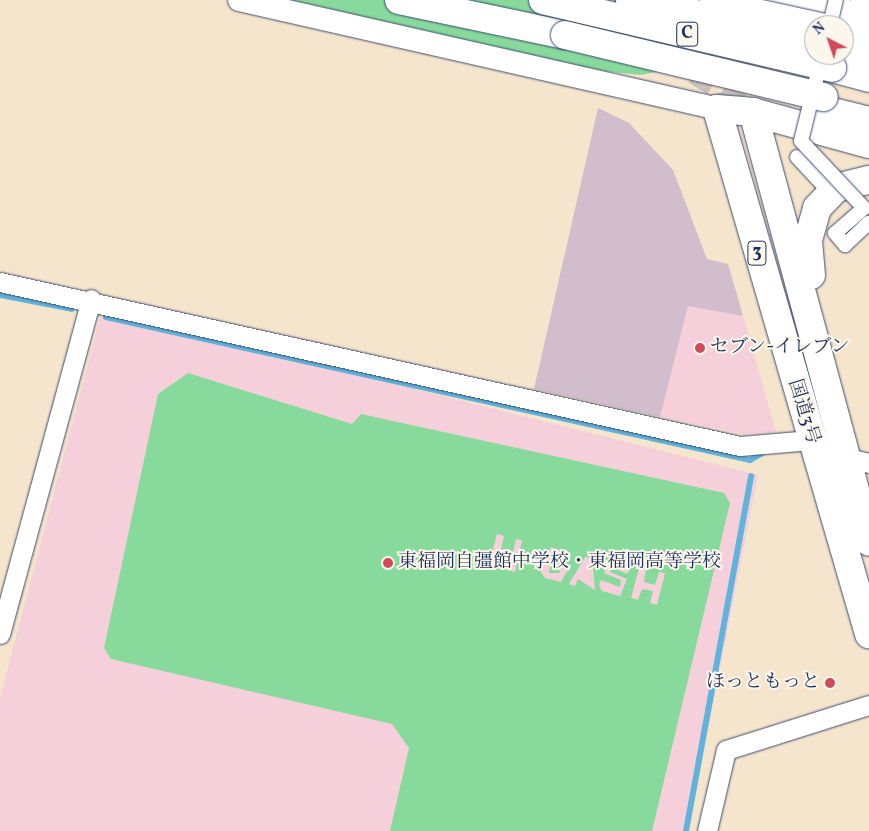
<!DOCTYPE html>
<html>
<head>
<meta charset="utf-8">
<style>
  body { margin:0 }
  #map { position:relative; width:869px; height:831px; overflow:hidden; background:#f5e5cd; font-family:Vollkorn,"Noto Serif JP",serif }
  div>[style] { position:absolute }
  .built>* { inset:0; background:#f5cfda }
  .industrial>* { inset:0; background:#d1bdcb }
  .green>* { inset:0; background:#87da9c }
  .stream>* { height:6px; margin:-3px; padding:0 3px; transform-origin:3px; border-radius:3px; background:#61b3dc }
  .tertiary-tunnel>* { height:22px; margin-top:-11px; transform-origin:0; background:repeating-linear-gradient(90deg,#c9c1b7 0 22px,transparent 0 33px) }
  .trunk-tunnel>* { height:28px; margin-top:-14px; transform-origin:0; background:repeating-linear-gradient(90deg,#c9c1b7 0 28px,transparent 0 42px) }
  .roads { filter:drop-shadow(0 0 1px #3c4a6f) drop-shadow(0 0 1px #3c4a6f) }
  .pedestrian>* { height:14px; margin:-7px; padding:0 7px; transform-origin:7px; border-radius:7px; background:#fff }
  .minor>* { height:19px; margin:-9.5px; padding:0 9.5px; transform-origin:9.5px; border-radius:9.5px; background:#fff }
  .tertiary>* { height:22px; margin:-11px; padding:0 11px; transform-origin:11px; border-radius:11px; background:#fff }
  .trunk>* { height:28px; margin:-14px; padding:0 14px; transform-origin:14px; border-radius:14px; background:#fff }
  .motorway>* { height:28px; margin:-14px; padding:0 14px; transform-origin:14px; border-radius:14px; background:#fff }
  .bridges { filter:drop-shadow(0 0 1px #3c4a6f) drop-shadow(0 0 1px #3c4a6f) }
  .pedestrian-bridge>* { height:14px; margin:-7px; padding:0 7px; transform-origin:7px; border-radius:7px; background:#fff }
  .tertiary-bridge>* { height:22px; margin:-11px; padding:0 11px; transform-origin:11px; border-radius:11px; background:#fff }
  .motorway-bridge>* { height:28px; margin:-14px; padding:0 14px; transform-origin:14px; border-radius:14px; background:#fff }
  .dots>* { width:14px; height:14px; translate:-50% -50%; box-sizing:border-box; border:2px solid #fbf7ec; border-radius:50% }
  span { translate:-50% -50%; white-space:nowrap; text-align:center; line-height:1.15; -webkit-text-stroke:4px #fbf7ec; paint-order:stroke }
  .shield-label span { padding:1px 4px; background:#fbf7ec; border:1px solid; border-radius:4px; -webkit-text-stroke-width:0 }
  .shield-label { font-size:18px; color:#1b2f5e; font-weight:700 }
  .poi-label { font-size:19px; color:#1b2f5e }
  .left { translate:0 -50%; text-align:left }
  .right { translate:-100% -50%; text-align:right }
  .street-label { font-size:19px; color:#1b2f5e }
  .north { position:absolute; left:804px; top:15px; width:50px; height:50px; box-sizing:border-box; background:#fbf7ec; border:1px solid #a1a7b3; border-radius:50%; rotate:319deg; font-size:14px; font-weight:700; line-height:20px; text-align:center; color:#1b2f5e }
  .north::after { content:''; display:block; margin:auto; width:18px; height:22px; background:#d1495b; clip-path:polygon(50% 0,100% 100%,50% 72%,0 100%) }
</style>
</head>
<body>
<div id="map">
  <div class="built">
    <div style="clip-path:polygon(688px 306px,743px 316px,776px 432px,743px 434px,660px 417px)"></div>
    <div style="clip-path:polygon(112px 313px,758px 475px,688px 831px,0 831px,0 698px,100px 318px)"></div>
  </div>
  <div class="industrial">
    <div style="clip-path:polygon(598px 108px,629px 123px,673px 170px,707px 259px,728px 264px,743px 316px,688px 306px,660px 417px,534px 389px)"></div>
  </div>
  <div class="green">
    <div style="clip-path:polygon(291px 0,586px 0,665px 70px,641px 75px,602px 71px)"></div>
    <div style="clip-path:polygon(evenodd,188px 373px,352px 424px,361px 414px,724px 493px,730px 503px,652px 831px,390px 831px,409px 748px,392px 724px,111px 659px,104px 648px,158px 394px,188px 373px,497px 534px,504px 536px,501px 549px,513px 552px,516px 539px,522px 540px,515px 572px,507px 570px,510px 558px,499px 555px,495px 567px,489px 565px,497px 534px,188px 373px,551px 547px,571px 555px,569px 562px,551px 554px,549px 573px,560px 573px,556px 564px,569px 568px,561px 582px,545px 578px,540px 571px,551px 547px,188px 373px,585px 557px,592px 558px,595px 590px,578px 579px,575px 586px,569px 584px,585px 557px,188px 373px,609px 560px,624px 562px,630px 569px,627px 574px,612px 567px,610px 572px,627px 579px,620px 596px,602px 591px,599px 585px,601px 580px,620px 587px,621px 580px,604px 573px,609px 560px,188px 373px,639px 568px,646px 569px,644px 582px,655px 585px,659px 572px,665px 573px,657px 605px,650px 603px,653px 591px,642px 589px,638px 600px,631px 598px,639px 568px)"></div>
  </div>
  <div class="stream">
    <div style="left:0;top:295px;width:73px;rotate:11deg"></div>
    <div style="left:106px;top:317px;width:660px;rotate:12.52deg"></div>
    <div style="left:750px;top:460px;width:20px;rotate:-30deg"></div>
    <div style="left:686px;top:831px;width:361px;rotate:-79.6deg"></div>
  </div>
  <div class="tertiary-tunnel">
    <div style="left:604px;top:0;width:84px;rotate:41.1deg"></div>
    <div style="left:667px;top:55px;width:103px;rotate:33.1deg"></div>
  </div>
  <div class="trunk-tunnel">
    <div style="left:685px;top:16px;width:98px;rotate:71deg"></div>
    <div style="left:726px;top:25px;width:91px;rotate:72.8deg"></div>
  </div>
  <div class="roads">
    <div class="pedestrian">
      <div style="left:858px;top:0;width:11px;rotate:15deg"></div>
      <div style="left:797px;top:157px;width:38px;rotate:47deg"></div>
      <div style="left:823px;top:185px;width:13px;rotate:-42deg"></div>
    </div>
    <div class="minor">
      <div style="left:0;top:282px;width:758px;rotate:12.5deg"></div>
      <div style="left:740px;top:446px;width:71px;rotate:-4.8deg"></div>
      <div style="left:843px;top:457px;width:27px;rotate:13deg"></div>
      <div style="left:0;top:634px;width:347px;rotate:-74.8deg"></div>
      <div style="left:707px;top:831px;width:83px;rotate:-76.8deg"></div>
      <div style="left:726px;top:750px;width:150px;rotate:-17.5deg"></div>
    </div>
    <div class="tertiary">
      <div style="left:239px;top:0;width:490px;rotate:12.8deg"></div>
      <div style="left:844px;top:29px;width:27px;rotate:22deg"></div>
    </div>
    <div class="trunk">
      <div style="left:776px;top:0;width:95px;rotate:11deg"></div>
      <div style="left:753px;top:112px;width:445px;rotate:74.9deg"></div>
      <div style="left:869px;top:144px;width:120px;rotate:-164.6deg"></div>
      <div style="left:753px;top:112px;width:36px;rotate:-175deg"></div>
      <div style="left:717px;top:109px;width:547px;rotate:73.85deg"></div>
      <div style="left:811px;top:275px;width:35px;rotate:-95deg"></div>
      <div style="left:808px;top:240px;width:33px;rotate:-74deg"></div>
      <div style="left:817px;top:208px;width:28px;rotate:-46deg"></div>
      <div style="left:836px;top:188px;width:34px;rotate:-14deg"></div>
    </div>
    <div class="motorway">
      <div style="left:399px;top:0;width:170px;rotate:11.9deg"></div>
      <div style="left:844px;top:47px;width:26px;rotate:13deg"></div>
      <div style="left:832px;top:68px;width:38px;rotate:15deg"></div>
      <div style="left:821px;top:109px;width:49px;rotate:14deg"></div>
    </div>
  </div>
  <div class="bridges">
    <div class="pedestrian-bridge">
      <div style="left:830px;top:25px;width:26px;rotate:-77deg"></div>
      <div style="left:821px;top:60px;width:83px;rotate:103.9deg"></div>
      <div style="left:801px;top:141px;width:92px;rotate:46.8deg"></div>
      <div style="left:864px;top:208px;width:38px;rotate:139deg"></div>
      <div style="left:835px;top:233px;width:16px;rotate:50deg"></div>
      <div style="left:845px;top:245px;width:33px;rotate:-43deg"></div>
    </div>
    <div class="tertiary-bridge">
      <div style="left:711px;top:0;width:118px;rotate:12.3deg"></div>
    </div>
    <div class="motorway-bridge">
      <div style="left:543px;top:0;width:297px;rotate:13.2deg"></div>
      <div style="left:630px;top:0;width:188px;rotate:12deg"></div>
      <div style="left:565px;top:35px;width:266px;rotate:13.5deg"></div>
    </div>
  </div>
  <div class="dots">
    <div style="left:700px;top:348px;background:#d1495b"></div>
    <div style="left:388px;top:563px;background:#d1495b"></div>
    <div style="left:830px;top:683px;background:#d1495b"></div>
  </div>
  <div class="shield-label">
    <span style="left:687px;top:34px">C</span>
    <span style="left:757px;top:253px">3</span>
  </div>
  <div class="poi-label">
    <span class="left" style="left:710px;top:348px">セブン-イレブン</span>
    <span class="left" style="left:398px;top:563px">東福岡自彊館中学校・東福岡高等学校</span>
    <span class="right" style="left:820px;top:683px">ほっともっと</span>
  </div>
  <div class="street-label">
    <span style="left:803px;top:412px;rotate:73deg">国道3号</span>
  </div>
  <div class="north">N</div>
</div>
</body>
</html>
